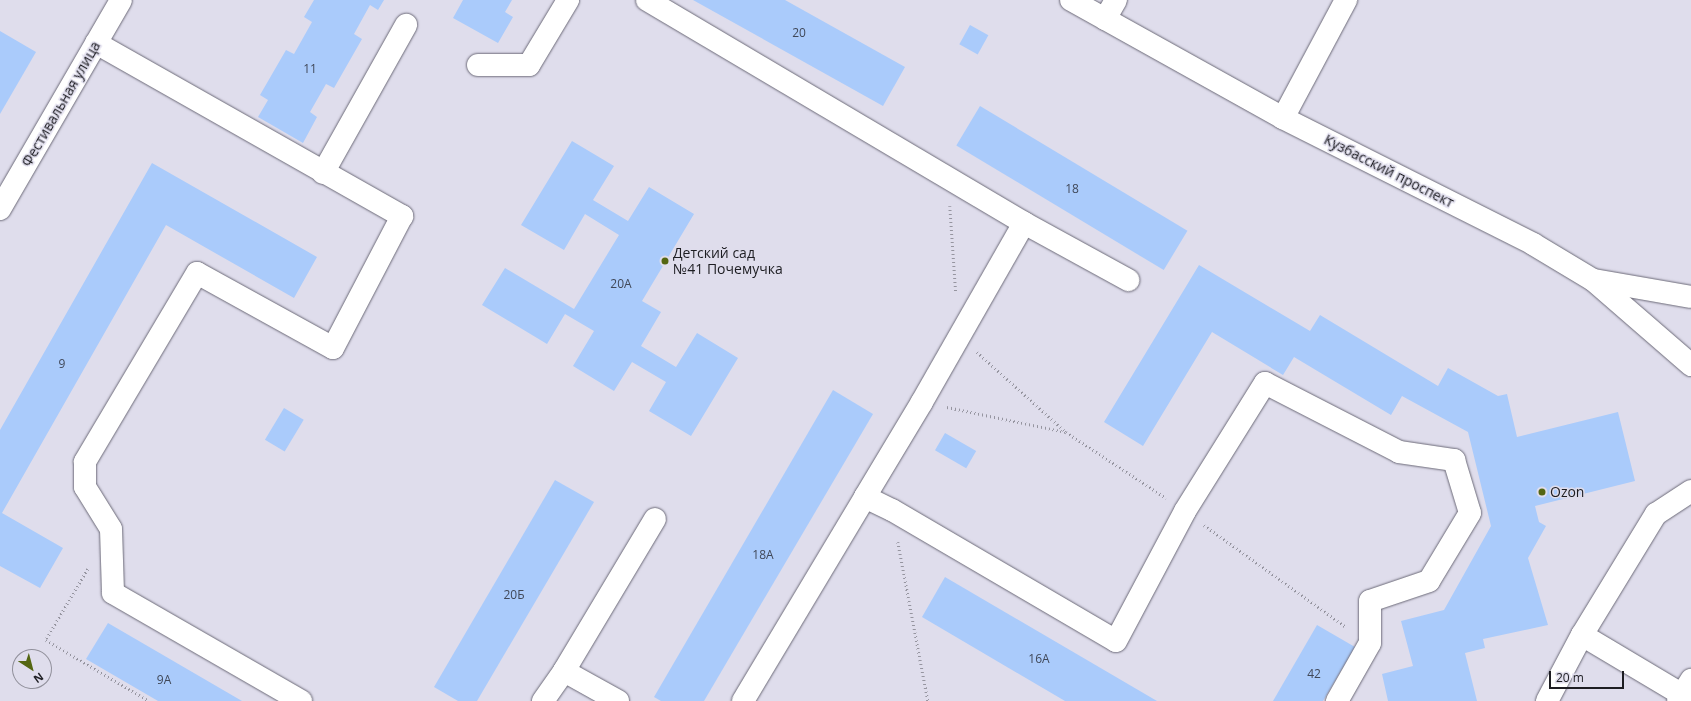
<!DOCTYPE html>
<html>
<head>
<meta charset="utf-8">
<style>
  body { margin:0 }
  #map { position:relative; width:1691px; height:701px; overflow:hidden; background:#dfddec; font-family:"Open Sans",sans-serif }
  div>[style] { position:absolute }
  .building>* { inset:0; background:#aacbfb; transform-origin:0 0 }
  .path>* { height:2.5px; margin-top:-1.25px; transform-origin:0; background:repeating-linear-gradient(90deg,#9695a0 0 1px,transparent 0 4px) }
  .roads { filter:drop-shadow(0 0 1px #6c6a78) drop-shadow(0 0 1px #6c6a78) }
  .minor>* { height:22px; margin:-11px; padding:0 11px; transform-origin:11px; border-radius:11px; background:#fff }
  .major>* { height:22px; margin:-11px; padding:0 11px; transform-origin:11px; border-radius:11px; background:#fff }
  .dots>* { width:11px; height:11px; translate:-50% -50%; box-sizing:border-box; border:2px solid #dfddec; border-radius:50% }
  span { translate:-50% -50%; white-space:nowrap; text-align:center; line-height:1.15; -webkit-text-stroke:3px #dfddec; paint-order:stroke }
  .number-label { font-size:12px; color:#404858 }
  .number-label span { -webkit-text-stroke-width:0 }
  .street-label { font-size:14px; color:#1d1d22 }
  .poi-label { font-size:14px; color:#1d1d22 }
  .left { translate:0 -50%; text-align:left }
  .north { position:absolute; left:12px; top:649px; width:40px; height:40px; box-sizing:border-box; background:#dfddec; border:1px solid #91909b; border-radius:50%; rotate:144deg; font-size:11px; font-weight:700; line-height:16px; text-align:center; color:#1d1d22 }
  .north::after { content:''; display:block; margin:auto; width:14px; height:18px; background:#546612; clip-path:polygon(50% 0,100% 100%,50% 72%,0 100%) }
  .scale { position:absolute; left:1549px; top:671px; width:75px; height:18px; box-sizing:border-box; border:2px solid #1d1d22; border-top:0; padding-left:5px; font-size:12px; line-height:14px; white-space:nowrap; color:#1d1d22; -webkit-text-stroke:3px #dfddec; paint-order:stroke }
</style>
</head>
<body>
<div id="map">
  <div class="building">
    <div style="clip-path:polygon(314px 0,384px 0,378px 10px,370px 5px,354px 34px,362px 39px,334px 88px,326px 84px,310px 112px,317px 117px,303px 143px,258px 117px,268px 100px,260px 95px,286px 50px,294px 54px,312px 22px,304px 17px)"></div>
    <div style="clip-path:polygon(463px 0,512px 0,505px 12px,513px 17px,498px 43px,453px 18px)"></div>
    <div style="clip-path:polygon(693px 0,785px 0,905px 67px,883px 106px)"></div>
    <div style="left:970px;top:25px;width:21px;height:22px;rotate:29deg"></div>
    <div style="clip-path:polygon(0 31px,36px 52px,0 114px)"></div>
    <div style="left:980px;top:106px;width:242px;height:46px;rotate:31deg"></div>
    <div style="clip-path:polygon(572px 141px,614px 166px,593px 200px,628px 221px,649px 187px,694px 214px,642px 301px,661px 312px,641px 346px,676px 367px,697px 333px,738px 358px,691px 436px,649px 411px,666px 382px,632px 362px,614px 391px,573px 366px,594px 331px,565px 314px,547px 344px,482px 305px,505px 268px,574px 309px,619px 235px,585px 214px,564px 250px,521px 225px)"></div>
    <div style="clip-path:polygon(152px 163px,317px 257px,294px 298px,166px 225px,2px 513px,63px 548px,40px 588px,0 566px,0 430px)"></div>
    <div style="clip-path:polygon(1199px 265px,1310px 331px,1320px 315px,1438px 386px,1448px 368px,1498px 396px,1507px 394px,1517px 437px,1618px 412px,1635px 481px,1535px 506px,1539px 522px,1546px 526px,1528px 558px,1548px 625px,1483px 639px,1485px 648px,1465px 653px,1477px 701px,1388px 701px,1382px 674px,1413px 666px,1401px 621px,1444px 610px,1491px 526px,1468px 432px,1402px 396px,1391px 415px,1294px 357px,1283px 375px,1212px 332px,1143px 446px,1104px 422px)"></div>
    <div style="clip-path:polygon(833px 390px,873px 414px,704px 701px,661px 701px,654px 697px)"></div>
    <div style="left:284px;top:408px;width:23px;height:37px;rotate:31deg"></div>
    <div style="left:945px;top:433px;width:36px;height:20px;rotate:30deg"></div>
    <div style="clip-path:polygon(555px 480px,594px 502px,477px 701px,458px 701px,434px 687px)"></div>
    <div style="clip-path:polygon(945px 577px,1157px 701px,1065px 701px,922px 617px)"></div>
    <div style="clip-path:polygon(108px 623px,242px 701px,158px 701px,86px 659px)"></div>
    <div style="clip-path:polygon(1317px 625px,1355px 647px,1323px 701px,1273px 701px)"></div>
  </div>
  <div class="path">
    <div style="left:950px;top:206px;width:87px;rotate:86.1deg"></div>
    <div style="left:977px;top:352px;width:120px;rotate:42deg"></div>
    <div style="left:1066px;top:432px;width:120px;rotate:33.4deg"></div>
    <div style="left:947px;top:407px;width:122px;rotate:11.9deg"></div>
    <div style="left:1204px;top:525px;width:175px;rotate:35.7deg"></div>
    <div style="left:898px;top:542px;width:162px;rotate:79.3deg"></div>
    <div style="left:88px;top:569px;width:82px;rotate:120.6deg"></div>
    <div style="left:46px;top:640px;width:120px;rotate:30.6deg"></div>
  </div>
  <div class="roads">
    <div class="minor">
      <div style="left:647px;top:0;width:438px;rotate:30.6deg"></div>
      <div style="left:1024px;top:223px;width:206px;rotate:119.7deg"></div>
      <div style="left:922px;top:402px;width:111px;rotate:121deg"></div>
      <div style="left:865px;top:497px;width:30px;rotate:26deg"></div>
      <div style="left:892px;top:510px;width:259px;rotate:30.3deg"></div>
      <div style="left:1116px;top:641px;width:147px;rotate:-62deg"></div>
      <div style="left:1185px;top:511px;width:151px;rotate:-58deg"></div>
      <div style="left:1265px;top:383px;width:151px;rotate:27.2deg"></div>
      <div style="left:1399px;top:452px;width:56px;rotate:8.3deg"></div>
      <div style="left:1454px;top:460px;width:55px;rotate:73.2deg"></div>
      <div style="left:1470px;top:513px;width:79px;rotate:121.1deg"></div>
      <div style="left:1429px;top:581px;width:62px;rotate:161.3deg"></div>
      <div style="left:1370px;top:601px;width:42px;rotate:90deg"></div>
      <div style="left:1370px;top:643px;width:67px;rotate:119.6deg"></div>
      <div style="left:1071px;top:0;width:243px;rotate:29.1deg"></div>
      <div style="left:1283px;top:118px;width:280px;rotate:26.7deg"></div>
      <div style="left:1533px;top:244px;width:70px;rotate:31deg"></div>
      <div style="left:1593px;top:280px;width:130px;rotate:40.9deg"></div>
      <div style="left:1105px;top:19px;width:22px;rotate:-60deg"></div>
      <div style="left:96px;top:43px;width:352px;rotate:29.5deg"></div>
      <div style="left:402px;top:216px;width:149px;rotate:117.6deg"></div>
      <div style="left:333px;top:348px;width:155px;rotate:-151.1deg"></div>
      <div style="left:197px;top:273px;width:220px;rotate:120.7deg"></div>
      <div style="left:85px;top:462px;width:25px;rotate:90deg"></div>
      <div style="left:85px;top:487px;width:49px;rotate:58.2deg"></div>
      <div style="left:111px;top:529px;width:64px;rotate:88.2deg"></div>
      <div style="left:113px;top:593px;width:217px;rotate:29.9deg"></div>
      <div style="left:478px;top:65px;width:51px"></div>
      <div style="left:529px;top:65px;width:76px;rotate:-59deg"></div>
      <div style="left:1283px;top:118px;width:134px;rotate:-61.9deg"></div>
      <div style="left:323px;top:173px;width:170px;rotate:-60.7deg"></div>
      <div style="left:0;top:209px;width:241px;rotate:-59.9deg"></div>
      <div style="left:1024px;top:223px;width:119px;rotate:28.7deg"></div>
      <div style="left:1594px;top:280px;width:98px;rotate:9.9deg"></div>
      <div style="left:1582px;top:635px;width:127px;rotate:30.8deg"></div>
      <div style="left:564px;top:671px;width:177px;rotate:-59.1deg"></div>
      <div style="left:543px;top:701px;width:37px;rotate:-55deg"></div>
      <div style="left:564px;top:671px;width:62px;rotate:29.1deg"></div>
      <div style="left:743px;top:701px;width:238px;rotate:-59.1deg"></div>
      <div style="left:1547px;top:701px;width:75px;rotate:-62.1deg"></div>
      <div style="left:1582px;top:635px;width:142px;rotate:-58.6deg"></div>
      <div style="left:1656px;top:514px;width:42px;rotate:-33.3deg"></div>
    </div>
    <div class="major">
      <div style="left:1678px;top:701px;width:25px;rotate:-58deg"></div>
    </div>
  </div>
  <div class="dots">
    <div style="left:665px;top:261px;background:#546612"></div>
    <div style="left:1542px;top:492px;background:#546612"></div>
  </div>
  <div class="number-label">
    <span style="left:799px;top:33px">20</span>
    <span style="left:310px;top:69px">11</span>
    <span style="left:1072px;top:189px">18</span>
    <span style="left:621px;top:284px">20А</span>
    <span style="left:62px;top:364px">9</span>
    <span style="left:763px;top:555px">18А</span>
    <span style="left:514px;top:595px">20Б</span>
    <span style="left:1039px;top:659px">16А</span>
    <span style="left:1314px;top:674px">42</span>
    <span style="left:164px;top:680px">9А</span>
  </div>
  <div class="street-label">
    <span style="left:61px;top:104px;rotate:-60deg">Фестивальная улица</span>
    <span style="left:1389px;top:171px;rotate:27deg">Кузбасский проспект</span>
  </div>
  <div class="poi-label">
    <span class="left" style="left:673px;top:261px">Детский сад<br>№41 Почемучка</span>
    <span class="left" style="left:1550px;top:492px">Ozon</span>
  </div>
  <div class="north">N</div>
  <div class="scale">20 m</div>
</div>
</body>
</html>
